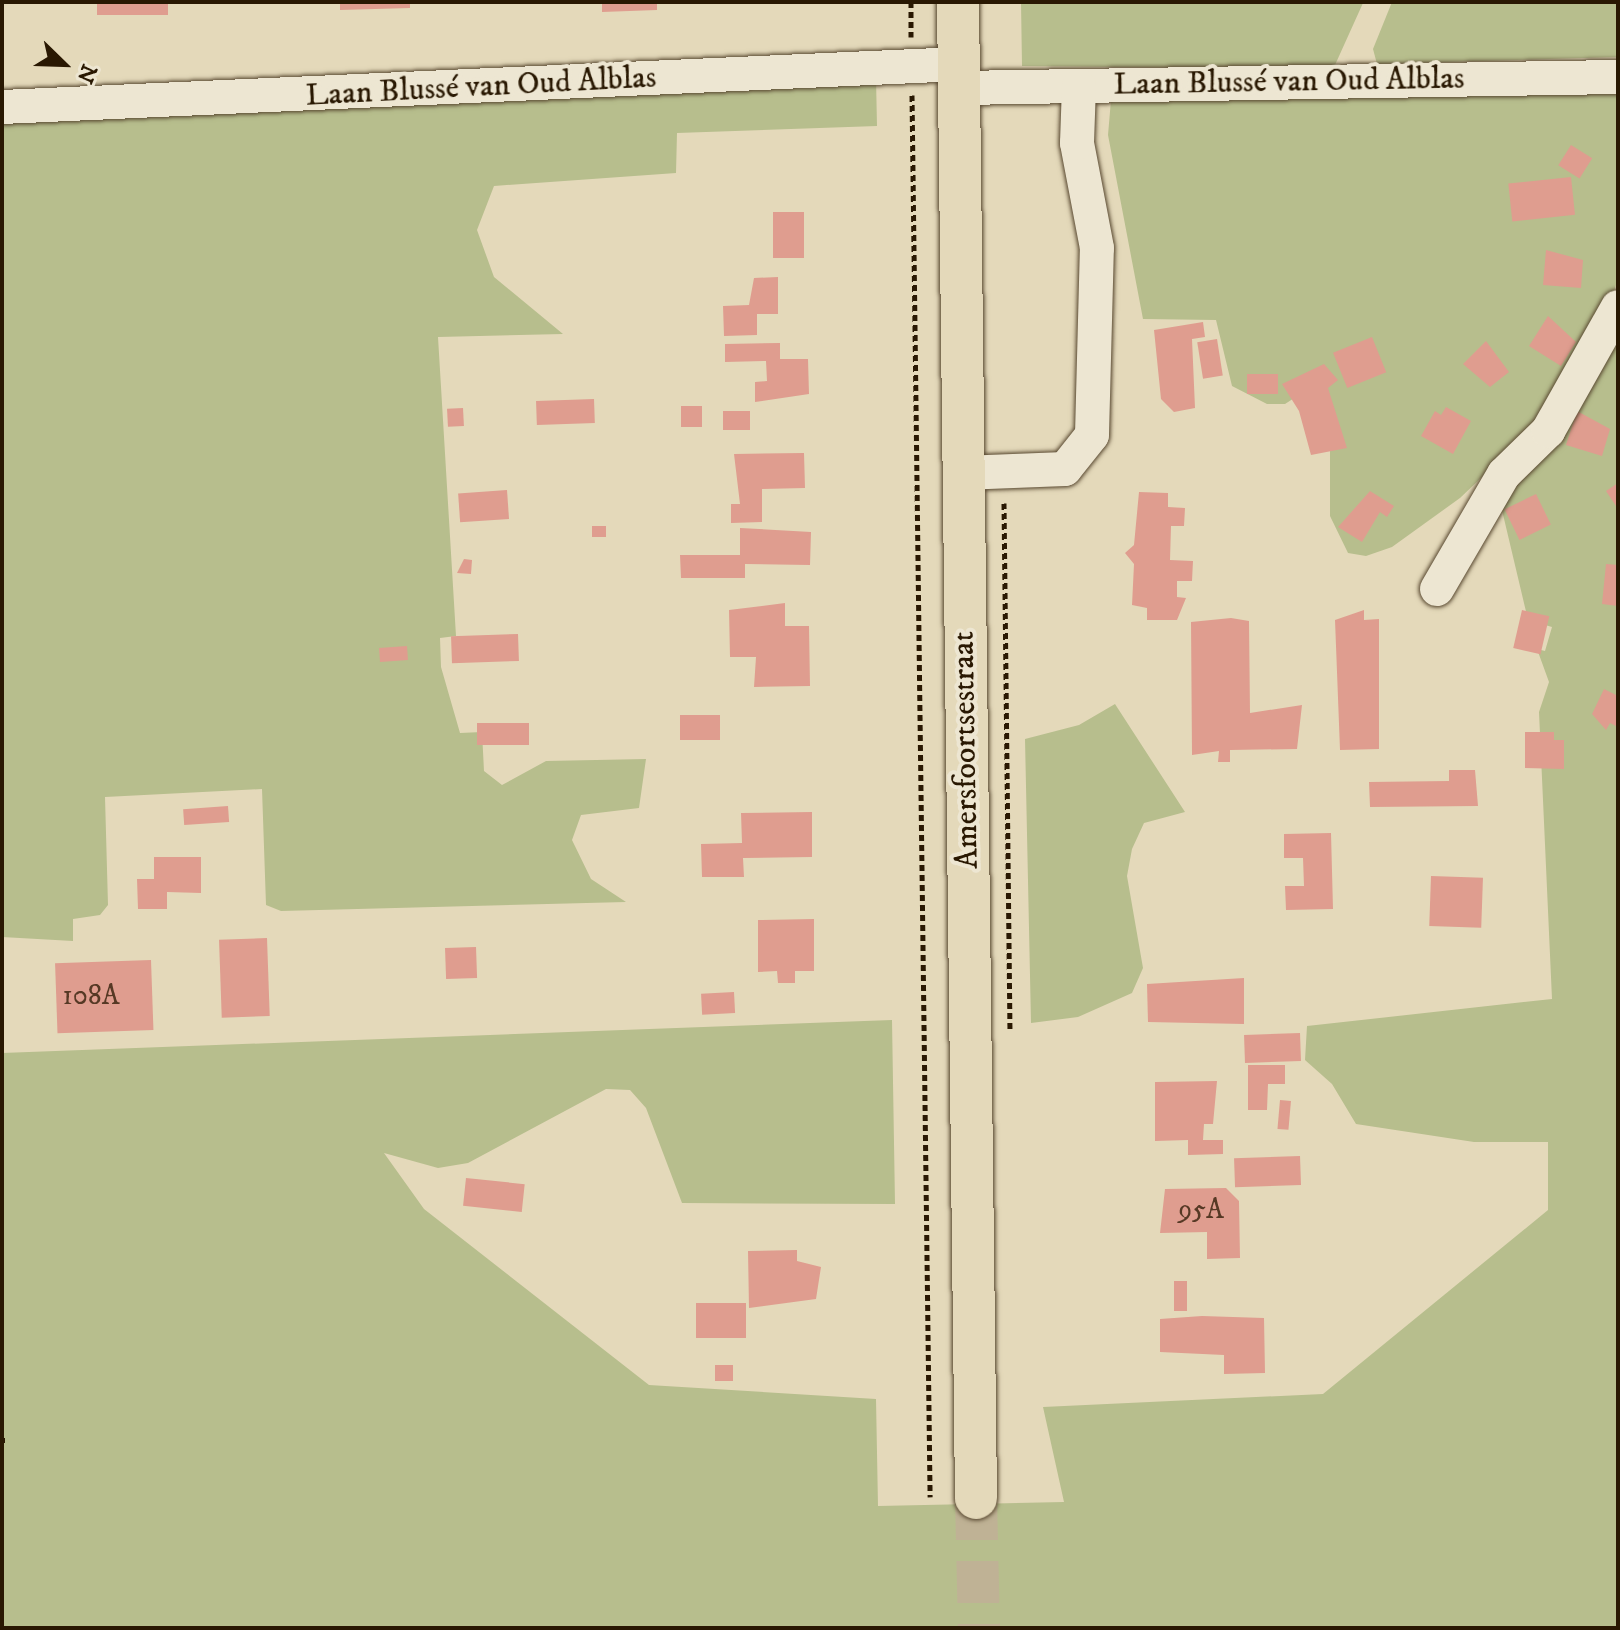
<!DOCTYPE html>
<html>
<head>
<meta charset="utf-8">
<style>
  body { margin:0 }
  #map { position:relative; width:1620px; height:1630px; overflow:hidden; background:#e4d9ba; font-family:"IM FELL DW Pica",serif }
  div>[style] { position:absolute }
  .green>* { inset:0; background:#b7be8d }
  .building>* { inset:0; background:#df9d8f; transform-origin:0 0 }
  .major-tunnel>* { height:42px; margin-top:-21px; transform-origin:0; background:repeating-linear-gradient(90deg,#bfb295 0 42px,transparent 0 63px) }
  .path>* { height:5px; margin-top:-2.5px; transform-origin:0; background:repeating-linear-gradient(90deg,#291802 0 6px,transparent 0 10px) }
  .roads { filter:drop-shadow(0 0 2px #584830) drop-shadow(0 0 2px #584830) }
  .minor>* { height:34px; margin:-17px; padding:0 17px; transform-origin:17px; border-radius:17px; background:#ede6d2 }
  .major>* { height:42px; margin:-21px; padding:0 21px; transform-origin:21px; border-radius:21px; background:#e4d9ba }
  span { translate:-50% -50%; white-space:nowrap; text-align:center; line-height:1.15; -webkit-text-stroke:8px #ede6d2; paint-order:stroke }
  .number-label { font-size:28px; color:#563925 }
  .number-label span { -webkit-text-stroke-width:0 }
  .street-label { font-size:32px; color:#291802 }
  .frame { position:absolute; inset:0; border:4px solid #291802; pointer-events:none }
  .north { position:absolute; left:24px; top:24px; width:80px; height:80px; -webkit-text-stroke:6px #ede6d2; paint-order:stroke; rotate:113deg; font-size:22px; font-weight:700; line-height:32px; text-align:center; color:#291802 }
  .north::after { content:''; display:block; margin:auto; width:28px; height:36px; background:#291802; clip-path:polygon(50% 0,100% 100%,50% 72%,0 100%) }
</style>
</head>
<body>
<div id="map">
  <div class="green">
    <div style="clip-path:polygon(1021px 2px,1206px 4px,1363px 3px,1335px 65px,1211px 68px,1022px 66px)"></div>
    <div style="clip-path:polygon(1392px 2px,1618px 2px,1618px 57px,1377px 64px,1373px 49px)"></div>
    <div style="clip-path:polygon(876px 78px,877px 126px,677px 133px,676px 173px,494px 186px,477px 230px,494px 277px,563px 334px,438px 337px,456px 636px,440px 638px,441px 667px,460px 733px,482px 732px,484px 771px,502px 785px,546px 761px,646px 759px,639px 808px,581px 815px,572px 840px,591px 879px,626px 902px,281px 911px,266px 905px,262px 789px,105px 797px,108px 905px,100px 915px,73px 919px,73px 941px,2px 937px,2px 115px)"></div>
    <div style="clip-path:polygon(1618px 90px,1618px 279px,1602px 327px,1526px 435px,1460px 498px,1392px 547px,1366px 556px,1348px 553px,1330px 516px,1330px 437px,1305px 391px,1285px 404px,1267px 404px,1232px 386px,1216px 320px,1143px 319px,1108px 135px,1111px 100px)"></div>
    <div style="clip-path:polygon(1618px 337px,1618px 1628px,2px 1628px,2px 1053px,892px 1020px,895px 1204px,682px 1203px,646px 1108px,630px 1090px,606px 1089px,468px 1163px,438px 1168px,384px 1153px,424px 1209px,649px 1385px,876px 1399px,878px 1506px,1064px 1502px,1043px 1407px,1323px 1394px,1548px 1210px,1548px 1142px,1474px 1142px,1356px 1124px,1332px 1084px,1305px 1060px,1307px 1026px,1552px 999px,1539px 712px,1549px 682px,1537px 649px,1545px 651px,1552px 627px,1528px 620px,1501px 506px,1508px 487px,1579px 407px)"></div>
    <div style="clip-path:polygon(1115px 704px,1185px 812px,1144px 823px,1132px 849px,1127px 876px,1143px 968px,1132px 993px,1078px 1017px,1031px 1023px,1025px 739px,1079px 725px)"></div>
  </div>
  <div class="building">
    <div style="left:97px;top:2px;width:71px;height:13px"></div>
    <div style="clip-path:polygon(340px 2px,410px 2px,410px 8px,340px 10px)"></div>
    <div style="clip-path:polygon(602px 2px,657px 2px,657px 10px,602px 12px)"></div>
    <div style="left:1571px;top:145px;width:25px;height:24px;rotate:32deg"></div>
    <div style="left:1571px;top:177px;width:38px;height:63px;rotate:84deg"></div>
    <div style="left:773px;top:212px;width:31px;height:46px"></div>
    <div style="clip-path:polygon(1546px 250px,1583px 260px,1581px 288px,1543px 285px)"></div>
    <div style="clip-path:polygon(778px 277px,778px 314px,757px 314px,757px 335px,724px 336px,723px 306px,749px 305px,754px 278px)"></div>
    <div style="clip-path:polygon(1548px 316px,1576px 342px,1561px 366px,1529px 346px)"></div>
    <div style="clip-path:polygon(1203px 322px,1205px 337px,1192px 339px,1195px 408px,1174px 412px,1161px 399px,1154px 330px)"></div>
    <div style="left:1372px;top:337px;width:38px;height:42px;rotate:68deg"></div>
    <div style="left:1217px;top:339px;width:37px;height:20px;rotate:81deg"></div>
    <div style="clip-path:polygon(1486px 341px,1509px 372px,1490px 387px,1463px 364px)"></div>
    <div style="clip-path:polygon(780px 343px,780px 359px,808px 359px,809px 394px,755px 402px,755px 382px,767px 381px,766px 361px,725px 362px,725px 344px)"></div>
    <div style="clip-path:polygon(1324px 364px,1338px 380px,1328px 388px,1347px 448px,1311px 455px,1299px 411px,1282px 384px)"></div>
    <div style="left:1247px;top:374px;width:31px;height:20px"></div>
    <div style="left:594px;top:399px;width:24px;height:58px;rotate:88deg"></div>
    <div style="left:681px;top:406px;width:21px;height:21px"></div>
    <div style="clip-path:polygon(1446px 407px,1471px 421px,1453px 454px,1421px 436px,1435px 411px,1441px 415px)"></div>
    <div style="left:463px;top:408px;width:18px;height:16px;rotate:87deg"></div>
    <div style="left:723px;top:411px;width:27px;height:19px"></div>
    <div style="clip-path:polygon(1577px 411px,1610px 429px,1602px 456px,1566px 445px)"></div>
    <div style="clip-path:polygon(804px 453px,805px 488px,762px 489px,762px 522px,731px 523px,731px 504px,740px 504px,734px 454px)"></div>
    <div style="clip-path:polygon(1618px 483px,1618px 509px,1606px 491px)"></div>
    <div style="left:507px;top:490px;width:29px;height:49px;rotate:86deg"></div>
    <div style="clip-path:polygon(1370px 491px,1394px 506px,1387px 517px,1380px 512px,1362px 542px,1338px 527px)"></div>
    <div style="clip-path:polygon(1139px 492px,1168px 493px,1168px 507px,1185px 508px,1184px 526px,1171px 526px,1170px 560px,1193px 561px,1192px 581px,1177px 581px,1177px 597px,1186px 598px,1177px 620px,1147px 620px,1147px 608px,1132px 605px,1134px 564px,1125px 553px,1134px 545px)"></div>
    <div style="left:1536px;top:494px;width:34px;height:35px;rotate:64deg"></div>
    <div style="left:592px;top:526px;width:14px;height:11px"></div>
    <div style="clip-path:polygon(740px 528px,811px 532px,810px 565px,745px 564px,745px 578px,681px 578px,680px 555px,740px 555px)"></div>
    <div style="clip-path:polygon(464px 559px,472px 560px,471px 574px,457px 573px)"></div>
    <div style="clip-path:polygon(1606px 564px,1618px 565px,1618px 606px,1602px 604px)"></div>
    <div style="clip-path:polygon(785px 603px,785px 626px,809px 626px,810px 686px,754px 687px,756px 657px,730px 657px,729px 610px)"></div>
    <div style="clip-path:polygon(1364px 610px,1364px 620px,1379px 619px,1379px 749px,1340px 750px,1335px 620px)"></div>
    <div style="left:1522px;top:610px;width:28px;height:39px;rotate:13deg"></div>
    <div style="clip-path:polygon(1231px 618px,1249px 621px,1250px 713px,1302px 705px,1297px 749px,1230px 750px,1230px 762px,1218px 762px,1219px 751px,1192px 755px,1191px 622px)"></div>
    <div style="left:518px;top:634px;width:27px;height:67px;rotate:88deg"></div>
    <div style="left:407px;top:646px;width:14px;height:28px;rotate:86deg"></div>
    <div style="clip-path:polygon(1604px 689px,1618px 696px,1618px 727px,1610px 723px,1606px 730px,1592px 714px)"></div>
    <div style="left:720px;top:715px;width:25px;height:40px;rotate:90deg"></div>
    <div style="left:529px;top:723px;width:22px;height:52px;rotate:90deg"></div>
    <div style="clip-path:polygon(1525px 732px,1554px 732px,1554px 740px,1564px 740px,1564px 769px,1525px 768px)"></div>
    <div style="clip-path:polygon(1449px 770px,1475px 770px,1478px 806px,1370px 807px,1369px 782px,1449px 781px)"></div>
    <div style="left:228px;top:806px;width:16px;height:45px;rotate:86deg"></div>
    <div style="clip-path:polygon(812px 812px,812px 857px,743px 858px,744px 877px,702px 877px,701px 844px,742px 843px,741px 813px)"></div>
    <div style="clip-path:polygon(1331px 833px,1333px 909px,1286px 910px,1285px 886px,1304px 886px,1303px 858px,1284px 858px,1284px 834px)"></div>
    <div style="clip-path:polygon(154px 857px,201px 857px,201px 893px,167px 892px,167px 909px,138px 909px,137px 879px,154px 879px)"></div>
    <div style="left:1431px;top:876px;width:52px;height:50px;rotate:2deg"></div>
    <div style="clip-path:polygon(814px 919px,814px 971px,795px 971px,795px 983px,778px 983px,777px 971px,758px 972px,758px 920px)"></div>
    <div style="left:267px;top:938px;width:78px;height:48px;rotate:88deg"></div>
    <div style="left:476px;top:947px;width:31px;height:31px;rotate:88deg"></div>
    <div style="left:151px;top:960px;width:70px;height:96px;rotate:88deg"></div>
    <div style="clip-path:polygon(1244px 978px,1244px 1024px,1148px 1022px,1147px 984px)"></div>
    <div style="left:734px;top:992px;width:21px;height:33px;rotate:87deg"></div>
    <div style="left:1300px;top:1033px;width:28px;height:56px;rotate:88deg"></div>
    <div style="clip-path:polygon(1248px 1065px,1285px 1065px,1285px 1084px,1268px 1084px,1267px 1110px,1248px 1110px)"></div>
    <div style="clip-path:polygon(1217px 1081px,1213px 1124px,1204px 1124px,1203px 1140px,1223px 1140px,1223px 1154px,1188px 1155px,1188px 1140px,1155px 1141px,1155px 1082px)"></div>
    <div style="left:1280px;top:1100px;width:11px;height:29px;rotate:5deg"></div>
    <div style="left:1300px;top:1156px;width:29px;height:66px;rotate:88deg"></div>
    <div style="left:466px;top:1178px;width:59px;height:28px;rotate:6deg"></div>
    <div style="clip-path:polygon(1226px 1188px,1239px 1201px,1240px 1258px,1207px 1259px,1207px 1232px,1160px 1233px,1165px 1189px)"></div>
    <div style="clip-path:polygon(797px 1250px,797px 1261px,821px 1267px,816px 1299px,749px 1308px,748px 1251px)"></div>
    <div style="left:1174px;top:1281px;width:13px;height:30px"></div>
    <div style="left:746px;top:1303px;width:35px;height:50px;rotate:90deg"></div>
    <div style="clip-path:polygon(1202px 1316px,1264px 1318px,1265px 1373px,1224px 1374px,1224px 1355px,1160px 1352px,1160px 1319px)"></div>
    <div style="left:715px;top:1365px;width:18px;height:16px"></div>
  </div>
  <div class="major-tunnel">
    <div style="left:976px;top:1498px;width:130px;rotate:88.7deg"></div>
  </div>
  <div class="path">
    <div style="left:911px;top:2px;width:35px;rotate:90deg"></div>
    <div style="left:912px;top:95px;width:1402px;rotate:89.26deg"></div>
    <div style="left:1004px;top:503px;width:526px;rotate:89.35deg"></div>
    <div style="left:2px;top:1440px;width:3px"></div>
  </div>
  <div class="roads">
    <div class="minor">
      <div style="left:960px;top:88px;width:658px;rotate:-0.96deg"></div>
      <div style="left:2px;top:107px;width:959px;rotate:-2.57deg"></div>
      <div style="left:962px;top:473px;width:103px;rotate:-2.2deg"></div>
      <div style="left:1065px;top:469px;width:43px;rotate:-51.5deg"></div>
      <div style="left:1092px;top:435px;width:187px;rotate:-88.5deg"></div>
      <div style="left:1097px;top:248px;width:107px;rotate:-100.8deg"></div>
      <div style="left:1077px;top:143px;width:57px;rotate:-88deg"></div>
      <div style="left:1437px;top:589px;width:133px;rotate:-59.8deg"></div>
      <div style="left:1504px;top:474px;width:62px;rotate:-44.3deg"></div>
      <div style="left:1548px;top:431px;width:142px;rotate:-60.6deg"></div>
    </div>
    <div class="major">
      <div style="left:958px;top:2px;width:1496px;rotate:89.31deg"></div>
    </div>
  </div>
  <div class="number-label">
    <span style="left:91px;top:996px">108A</span>
    <span style="left:1201px;top:1210px">95A</span>
  </div>
  <div class="street-label">
    <span style="left:1289px;top:82px;rotate:-1deg">Laan Blussé van Oud Alblas</span>
    <span style="left:481px;top:87px;rotate:-3deg">Laan Blussé van Oud Alblas</span>
    <span style="left:966px;top:750px;rotate:-91deg">Amersfoortsestraat</span>
  </div>
  <div class="frame"></div>
  <div class="north">N</div>
</div>
</body>
</html>
